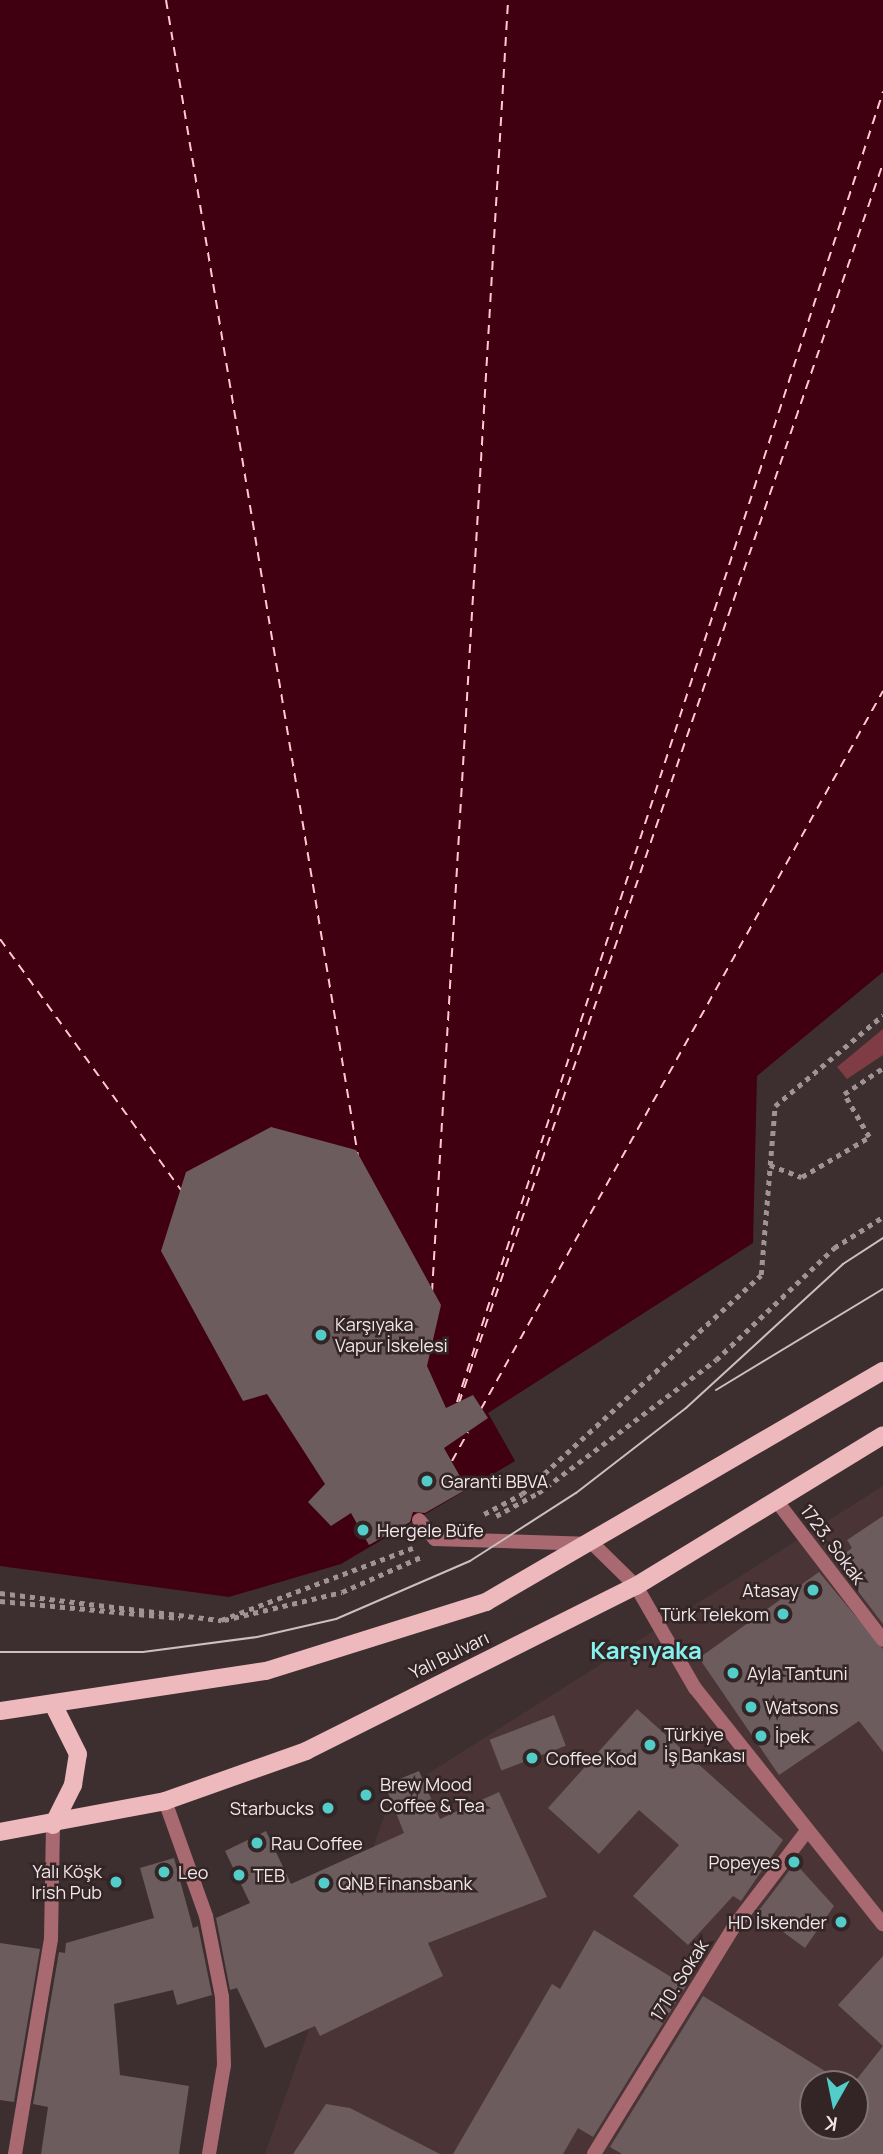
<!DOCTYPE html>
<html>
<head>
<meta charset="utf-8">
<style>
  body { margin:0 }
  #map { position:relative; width:883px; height:2154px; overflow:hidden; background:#3d2f30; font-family:Manrope,sans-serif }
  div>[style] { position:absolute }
  .built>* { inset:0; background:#4a3436 }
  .green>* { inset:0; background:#803c45 }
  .water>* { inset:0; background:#410011 }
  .ferry>* { height:2px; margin-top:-1px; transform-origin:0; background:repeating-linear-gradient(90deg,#ffc9cd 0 9px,transparent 0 16px) }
  .building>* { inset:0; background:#6c5c5d; transform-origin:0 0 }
  .path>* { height:4.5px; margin-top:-2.25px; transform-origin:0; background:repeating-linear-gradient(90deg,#9f9394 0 5px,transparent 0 10px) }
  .street>* { height:14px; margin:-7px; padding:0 7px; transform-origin:7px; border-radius:7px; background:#a96970 }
  .primary>* { height:18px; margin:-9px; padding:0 9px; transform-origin:9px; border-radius:9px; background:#eeb9bd }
  .tram>* { height:2px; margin:-1px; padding:0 1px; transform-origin:1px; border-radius:1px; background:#cbc0c1 }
  .dots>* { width:19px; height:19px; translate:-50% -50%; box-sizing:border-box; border:4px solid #332526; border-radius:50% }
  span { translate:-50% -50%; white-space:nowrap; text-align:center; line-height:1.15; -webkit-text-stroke:5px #332526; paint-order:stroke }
  .poi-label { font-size:18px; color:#f1e7e8 }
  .left { translate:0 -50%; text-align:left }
  .right { translate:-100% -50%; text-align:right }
  .street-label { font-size:18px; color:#f1e7e8 }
  .district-label { font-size:24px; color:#86f1ee; font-weight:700 }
  .north { position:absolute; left:799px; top:2070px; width:70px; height:70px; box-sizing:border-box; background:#332526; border:2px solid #7f7374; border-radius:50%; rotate:189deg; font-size:19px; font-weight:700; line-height:28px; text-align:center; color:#f1e7e8 }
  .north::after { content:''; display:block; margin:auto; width:24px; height:32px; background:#53cdca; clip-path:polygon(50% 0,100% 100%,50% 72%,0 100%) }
</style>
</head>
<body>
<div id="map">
  <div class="built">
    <div style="clip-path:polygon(evenodd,883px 1486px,883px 2154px,265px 2154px,391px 1797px,883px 1486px,813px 2084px,855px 2084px,855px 2126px,813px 2126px,813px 2084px)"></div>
  </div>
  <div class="green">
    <div style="clip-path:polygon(883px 1029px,883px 1055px,847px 1079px,837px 1067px)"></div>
  </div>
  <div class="water">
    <div style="clip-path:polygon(0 0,883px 0,883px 972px,757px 1076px,753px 1243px,488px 1413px,515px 1461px,341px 1564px,229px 1597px,0 1566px)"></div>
  </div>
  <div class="ferry">
    <div style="left:166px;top:0;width:1172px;rotate:80.57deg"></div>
    <div style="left:0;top:939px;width:311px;rotate:54.2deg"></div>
    <div style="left:432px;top:1292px;width:1294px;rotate:-86.63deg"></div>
    <div style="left:457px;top:1402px;width:1378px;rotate:-71.99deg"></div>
    <div style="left:459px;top:1403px;width:1310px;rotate:-71.12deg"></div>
    <div style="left:481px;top:1409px;width:823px;rotate:-60.76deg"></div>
    <div style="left:452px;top:1461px;width:33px;rotate:-61deg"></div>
  </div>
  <div class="building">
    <div style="clip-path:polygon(271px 1127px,356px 1150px,441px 1305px,427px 1366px,446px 1408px,473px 1395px,488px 1418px,444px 1448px,467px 1489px,425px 1513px,413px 1512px,410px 1522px,369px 1545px,351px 1513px,331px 1526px,308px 1502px,325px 1484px,267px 1394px,243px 1401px,161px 1251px,186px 1172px)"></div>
    <div style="clip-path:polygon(883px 1516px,883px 1624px,835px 1561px,852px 1548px,847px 1540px)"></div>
    <div style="clip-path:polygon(819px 1572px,883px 1649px,883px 1752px,859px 1721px,779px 1775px,699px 1658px)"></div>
    <div style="clip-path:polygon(637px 1709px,783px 1840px,741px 1901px,733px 1896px,688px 1945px,633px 1896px,679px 1845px,639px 1810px,599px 1854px,548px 1808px)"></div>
    <div style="left:554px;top:1715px;width:33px;height:69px;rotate:69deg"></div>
    <div style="clip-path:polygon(419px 1771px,440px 1819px,499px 1792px,547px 1897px,428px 1943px,443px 1976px,320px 2036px,315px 2026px,265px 2048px,237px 1988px,230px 1990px,216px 1918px,250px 1903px,225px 1851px,266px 1831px,291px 1884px,404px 1833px,385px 1785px)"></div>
    <div style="clip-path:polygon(174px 1858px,193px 1928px,198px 1926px,212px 1995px,177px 2005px,173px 1990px,114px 2004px,120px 2075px,189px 2086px,179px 2154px,41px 2154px,48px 2107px,33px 2104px,59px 1952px,65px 1953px,66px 1943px,154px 1918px,140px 1868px)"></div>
    <div style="clip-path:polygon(795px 1863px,834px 1906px,805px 1948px,757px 1913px)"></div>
    <div style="clip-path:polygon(594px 1930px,686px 1986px,593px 2137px,578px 2128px,563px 2154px,453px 2154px,552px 1984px,560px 1989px)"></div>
    <div style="clip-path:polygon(0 1943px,40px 1949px,14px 2102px,0 2100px)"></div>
    <div style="clip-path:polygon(883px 1956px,883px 2154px,622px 2154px,610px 2147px,703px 1996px,846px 2084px,813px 2084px,813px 2126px,855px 2126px,853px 2084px,883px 2046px,838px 2005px)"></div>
    <div style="clip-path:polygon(326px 2104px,350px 2108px,440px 2154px,293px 2154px)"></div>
  </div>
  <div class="path">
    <div style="left:770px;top:1165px;width:34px;rotate:21deg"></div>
    <div style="left:802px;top:1177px;width:78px;rotate:-30.8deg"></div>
    <div style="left:869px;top:1137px;width:50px;rotate:-120.2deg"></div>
    <div style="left:844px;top:1094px;width:47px;rotate:-33.7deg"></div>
    <div style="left:484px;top:1514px;width:43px;rotate:-27.8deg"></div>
    <div style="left:522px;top:1494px;width:324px;rotate:-42.5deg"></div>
    <div style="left:761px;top:1275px;width:170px;rotate:-85.3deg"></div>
    <div style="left:775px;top:1106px;width:141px;rotate:-40.1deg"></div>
    <div style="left:496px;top:1516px;width:48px;rotate:-28.7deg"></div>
    <div style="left:538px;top:1493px;width:222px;rotate:-36.8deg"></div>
    <div style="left:716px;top:1360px;width:163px;rotate:-43.5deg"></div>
    <div style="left:834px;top:1248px;width:58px;rotate:-32.3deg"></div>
    <div style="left:0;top:1593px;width:223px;rotate:7deg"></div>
    <div style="left:221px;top:1620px;width:205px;rotate:-20.6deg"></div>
    <div style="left:0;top:1601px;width:181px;rotate:5.4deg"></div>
    <div style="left:224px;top:1620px;width:121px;rotate:-13.3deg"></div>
    <div style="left:342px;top:1592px;width:86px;rotate:-23.9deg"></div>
  </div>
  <div class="street">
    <div style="left:779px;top:1504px;width:171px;rotate:52.6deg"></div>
    <div style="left:419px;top:1520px;width:25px;rotate:50deg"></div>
    <div style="left:435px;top:1539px;width:158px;rotate:1.8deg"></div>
    <div style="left:593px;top:1544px;width:60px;rotate:44.3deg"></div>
    <div style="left:636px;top:1586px;width:118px;rotate:60deg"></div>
    <div style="left:695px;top:1688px;width:302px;rotate:51.5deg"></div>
    <div style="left:165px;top:1801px;width:122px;rotate:70.4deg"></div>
    <div style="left:206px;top:1916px;width:83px;rotate:78.8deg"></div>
    <div style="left:222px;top:1997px;width:68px;rotate:88.3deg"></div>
    <div style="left:224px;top:2065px;width:90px;rotate:99.6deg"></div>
    <div style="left:15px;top:2154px;width:218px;rotate:-80.5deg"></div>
    <div style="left:51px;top:1939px;width:114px;rotate:-89deg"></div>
    <div style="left:594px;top:2154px;width:269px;rotate:-58.4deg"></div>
    <div style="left:735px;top:1925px;width:117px;rotate:-52.6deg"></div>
  </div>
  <div class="primary">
    <div style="left:0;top:1711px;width:269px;rotate:-8.6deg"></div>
    <div style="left:266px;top:1671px;width:231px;rotate:-17.4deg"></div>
    <div style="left:486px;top:1602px;width:459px;rotate:-30.2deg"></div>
    <div style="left:53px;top:1825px;width:45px;rotate:-63.4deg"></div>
    <div style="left:73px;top:1785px;width:31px;rotate:-81deg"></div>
    <div style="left:78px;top:1754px;width:54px;rotate:-116.6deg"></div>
    <div style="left:0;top:1832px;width:168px;rotate:-10.6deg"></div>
    <div style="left:165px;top:1801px;width:150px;rotate:-19.5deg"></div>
    <div style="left:306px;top:1751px;width:369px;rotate:-26.6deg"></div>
    <div style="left:636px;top:1586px;width:289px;rotate:-31.4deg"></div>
  </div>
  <div class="tram">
    <div style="left:716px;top:1390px;width:195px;rotate:-31.2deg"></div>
    <div style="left:0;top:1652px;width:143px"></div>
    <div style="left:143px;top:1652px;width:115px;rotate:-7.5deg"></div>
    <div style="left:257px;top:1637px;width:81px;rotate:-12.8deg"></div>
    <div style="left:336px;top:1619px;width:146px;rotate:-23.4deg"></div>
    <div style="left:470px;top:1561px;width:126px;rotate:-32.7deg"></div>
    <div style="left:576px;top:1493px;width:139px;rotate:-37.7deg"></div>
    <div style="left:686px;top:1408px;width:213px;rotate:-42.5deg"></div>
    <div style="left:843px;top:1264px;width:48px;rotate:-33deg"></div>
  </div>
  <div class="dots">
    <div style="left:321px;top:1335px;background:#53cdca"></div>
    <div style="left:427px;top:1481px;background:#53cdca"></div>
    <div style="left:363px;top:1530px;background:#53cdca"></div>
    <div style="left:813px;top:1590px;background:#53cdca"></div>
    <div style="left:783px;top:1614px;background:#53cdca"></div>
    <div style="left:733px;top:1673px;background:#53cdca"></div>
    <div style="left:751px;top:1707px;background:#53cdca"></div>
    <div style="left:761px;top:1736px;background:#53cdca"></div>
    <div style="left:650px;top:1745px;background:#53cdca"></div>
    <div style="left:532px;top:1758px;background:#53cdca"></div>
    <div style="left:366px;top:1795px;background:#53cdca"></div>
    <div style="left:328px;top:1808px;background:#53cdca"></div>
    <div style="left:257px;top:1843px;background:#53cdca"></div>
    <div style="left:794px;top:1862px;background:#53cdca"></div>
    <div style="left:164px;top:1872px;background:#53cdca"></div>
    <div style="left:239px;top:1875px;background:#53cdca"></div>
    <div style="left:116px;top:1882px;background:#53cdca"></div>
    <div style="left:324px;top:1883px;background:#53cdca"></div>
    <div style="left:841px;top:1922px;background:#53cdca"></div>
  </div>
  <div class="poi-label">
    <span class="left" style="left:335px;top:1335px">Karşıyaka<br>Vapur İskelesi</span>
    <span class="left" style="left:441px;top:1481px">Garanti BBVA</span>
    <span class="left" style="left:377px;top:1530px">Hergele Büfe</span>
    <span class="right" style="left:799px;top:1590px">Atasay</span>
    <span class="right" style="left:769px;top:1614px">Türk Telekom</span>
    <span class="left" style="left:747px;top:1673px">Ayla Tantuni</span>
    <span class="left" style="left:765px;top:1707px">Watsons</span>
    <span class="left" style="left:664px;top:1745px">Türkiye<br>İş Bankası</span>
    <span class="left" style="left:775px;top:1736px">İpek</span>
    <span class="left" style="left:546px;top:1758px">Coffee Kod</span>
    <span class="left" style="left:380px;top:1795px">Brew Mood<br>Coffee &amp; Tea</span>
    <span class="right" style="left:314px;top:1808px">Starbucks</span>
    <span class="left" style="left:271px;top:1843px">Rau Coffee</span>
    <span class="right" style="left:780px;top:1862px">Popeyes</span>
    <span class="right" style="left:102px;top:1882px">Yalı Köşk<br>Irish Pub</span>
    <span class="left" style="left:178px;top:1872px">Leo</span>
    <span class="left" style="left:253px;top:1875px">TEB</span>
    <span class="left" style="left:338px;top:1883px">QNB Finansbank</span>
    <span class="right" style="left:827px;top:1922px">HD İskender</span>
  </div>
  <div class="street-label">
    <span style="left:833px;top:1544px;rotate:53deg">1723. Sokak</span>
    <span style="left:449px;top:1655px;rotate:-26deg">Yalı Bulvarı</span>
    <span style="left:679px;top:1980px;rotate:-58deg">1710. Sokak</span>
  </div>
  <div class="district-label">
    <span style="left:646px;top:1650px">Karşıyaka</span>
  </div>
  <div class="north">K</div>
</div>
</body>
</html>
